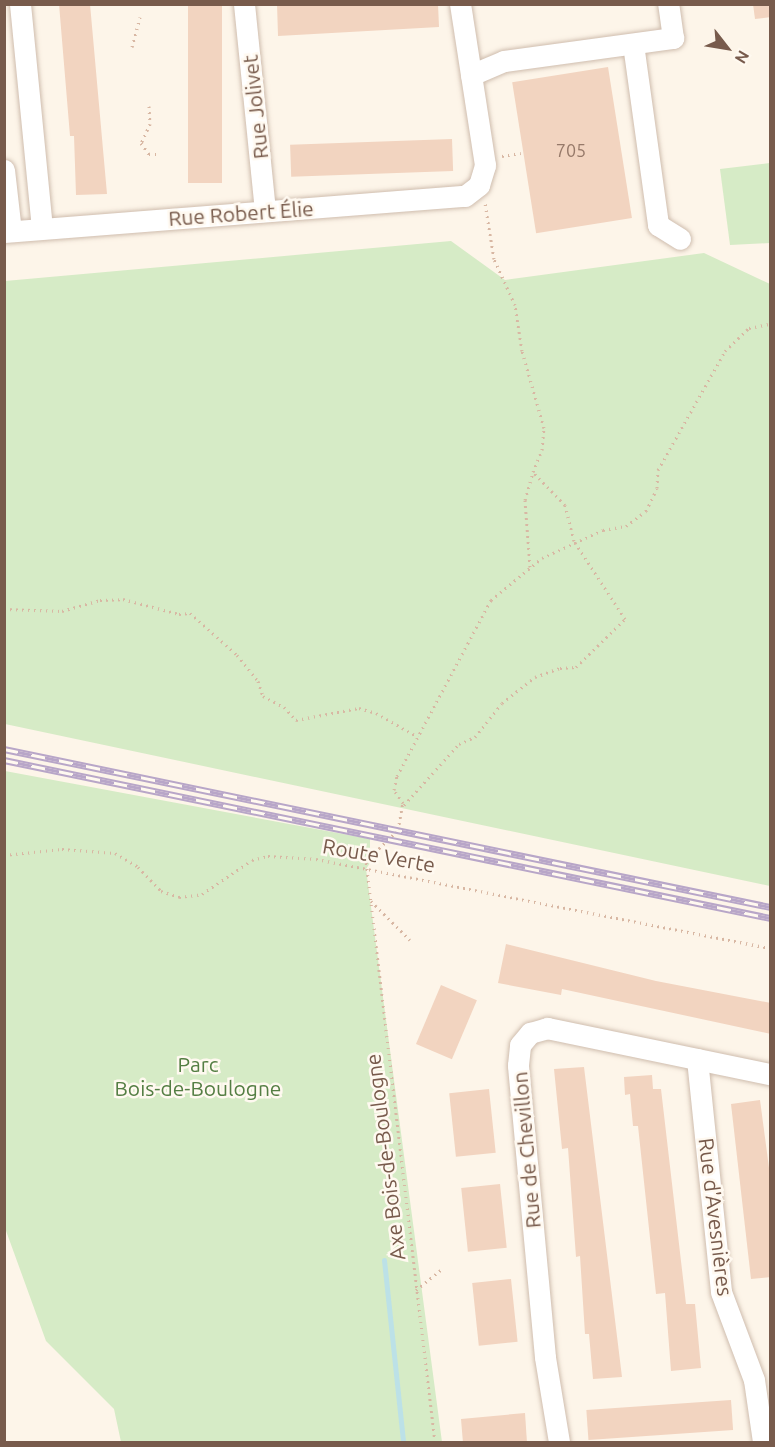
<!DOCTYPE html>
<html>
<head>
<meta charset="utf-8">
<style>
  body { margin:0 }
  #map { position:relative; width:775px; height:1447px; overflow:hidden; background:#fdf5e9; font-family:Ubuntu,sans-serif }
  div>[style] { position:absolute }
  .green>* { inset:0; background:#d6ebc6 }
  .stream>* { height:5px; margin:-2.5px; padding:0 2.5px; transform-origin:2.5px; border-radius:2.5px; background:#bce1e7 }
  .building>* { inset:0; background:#f2d4c0; transform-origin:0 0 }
  .path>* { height:3px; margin-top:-1.5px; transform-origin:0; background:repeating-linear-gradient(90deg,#d8b7a3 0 1.5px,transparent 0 6px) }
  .roads { filter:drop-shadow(0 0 2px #cfbdae) drop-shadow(0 0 2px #cfbdae) }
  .minor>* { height:21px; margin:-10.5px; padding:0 10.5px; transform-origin:10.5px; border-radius:10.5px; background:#fff }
  .rail>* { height:7px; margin-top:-3.5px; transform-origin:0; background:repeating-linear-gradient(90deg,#fff9f0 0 14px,#b8a6c8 0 28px); box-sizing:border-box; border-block:2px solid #b8a6c8 }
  span { translate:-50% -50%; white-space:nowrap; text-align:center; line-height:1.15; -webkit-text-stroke:5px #fff9f0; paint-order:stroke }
  .number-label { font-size:18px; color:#967969 }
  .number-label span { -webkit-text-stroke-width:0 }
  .street-label { font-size:21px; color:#785b4c }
  .park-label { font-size:21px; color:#547e43 }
  .frame { position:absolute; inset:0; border:6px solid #785b4c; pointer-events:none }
  .north { position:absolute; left:697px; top:18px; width:60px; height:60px; -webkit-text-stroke:4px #fff9f0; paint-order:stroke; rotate:121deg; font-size:16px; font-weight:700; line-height:24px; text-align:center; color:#785b4c }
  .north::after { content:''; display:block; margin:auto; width:21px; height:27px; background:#785b4c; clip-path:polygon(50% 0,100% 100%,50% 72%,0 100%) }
</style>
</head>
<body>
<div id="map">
  <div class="green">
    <div style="clip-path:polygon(770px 163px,770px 243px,730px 245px,720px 169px)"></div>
    <div style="clip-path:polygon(451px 241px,505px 280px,704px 253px,770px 284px,770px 886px,5px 724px,5px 281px)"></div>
    <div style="clip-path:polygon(5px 771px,370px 839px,370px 863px,366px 869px,442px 1442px,121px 1442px,114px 1409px,46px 1341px,5px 1228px)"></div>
  </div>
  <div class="stream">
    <div style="left:384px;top:1260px;width:183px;rotate:84deg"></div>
  </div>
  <div class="building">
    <div style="clip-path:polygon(59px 4px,90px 4px,107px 194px,76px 195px,74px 136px,70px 136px)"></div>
    <div style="left:188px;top:4px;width:34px;height:179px"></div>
    <div style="clip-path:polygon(277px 4px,438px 4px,439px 27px,278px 36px)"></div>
    <div style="clip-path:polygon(753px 4px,771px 4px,771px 17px,755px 19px)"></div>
    <div style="left:608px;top:67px;width:153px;height:97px;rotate:81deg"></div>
    <div style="left:452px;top:139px;width:32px;height:162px;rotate:88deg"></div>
    <div style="clip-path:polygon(506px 944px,656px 981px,771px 1003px,771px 1034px,562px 989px,561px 995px,498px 983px)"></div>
    <div style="left:441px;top:985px;width:39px;height:64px;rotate:23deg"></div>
    <div style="clip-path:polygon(584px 1067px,622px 1377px,593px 1379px,589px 1334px,585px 1334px,580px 1256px,576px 1257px,568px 1148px,562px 1149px,554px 1069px)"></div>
    <div style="clip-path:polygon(652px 1075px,653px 1089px,661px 1089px,686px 1304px,695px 1304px,701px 1368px,671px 1371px,665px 1293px,656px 1294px,638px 1126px,633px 1126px,630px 1094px,625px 1095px,624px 1077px)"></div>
    <div style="left:489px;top:1089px;width:64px;height:40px;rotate:84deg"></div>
    <div style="clip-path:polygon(760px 1100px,771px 1183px,771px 1277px,751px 1279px,731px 1104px)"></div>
    <div style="left:500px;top:1184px;width:64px;height:39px;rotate:84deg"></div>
    <div style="left:511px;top:1279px;width:63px;height:39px;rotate:84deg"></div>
    <div style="left:731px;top:1400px;width:30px;height:145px;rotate:86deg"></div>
    <div style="clip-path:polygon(525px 1413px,527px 1443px,463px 1443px,461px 1419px)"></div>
  </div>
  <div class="path">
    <div style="left:132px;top:47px;width:31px;rotate:-75deg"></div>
    <div style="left:149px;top:106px;width:18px;rotate:87deg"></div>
    <div style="left:150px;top:124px;width:21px;rotate:115deg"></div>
    <div style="left:141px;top:143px;width:14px;rotate:54deg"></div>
    <div style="left:149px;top:154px;width:9px"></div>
    <div style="left:502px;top:156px;width:19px;rotate:-9deg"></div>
    <div style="left:530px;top:567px;width:67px;rotate:-94.3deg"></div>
    <div style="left:525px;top:500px;width:29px;rotate:-74deg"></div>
    <div style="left:4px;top:609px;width:58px;rotate:2deg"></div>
    <div style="left:62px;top:611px;width:40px;rotate:-16deg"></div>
    <div style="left:100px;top:600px;width:23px;rotate:-2deg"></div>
    <div style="left:123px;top:599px;width:58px;rotate:15deg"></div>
    <div style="left:179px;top:614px;width:11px;rotate:-5deg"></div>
    <div style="left:190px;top:613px;width:63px;rotate:41.8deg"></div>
    <div style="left:237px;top:655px;width:33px;rotate:51deg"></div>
    <div style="left:258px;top:681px;width:16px;rotate:72deg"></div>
    <div style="left:263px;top:696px;width:24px;rotate:28deg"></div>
    <div style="left:284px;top:707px;width:18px;rotate:47deg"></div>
    <div style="left:296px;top:720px;width:64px;rotate:-10.8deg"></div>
    <div style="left:359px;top:708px;width:18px;rotate:16deg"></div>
    <div style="left:376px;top:713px;width:48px;rotate:29.7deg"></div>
    <div style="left:404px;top:805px;width:82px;rotate:-48deg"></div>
    <div style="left:459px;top:744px;width:17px;rotate:-24deg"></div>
    <div style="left:475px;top:737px;width:43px;rotate:-51.5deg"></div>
    <div style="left:502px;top:703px;width:42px;rotate:-38.2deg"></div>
    <div style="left:535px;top:677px;width:27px;rotate:-20deg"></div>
    <div style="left:560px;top:668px;width:16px;rotate:-4deg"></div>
    <div style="left:576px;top:667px;width:69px;rotate:-44.4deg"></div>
    <div style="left:625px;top:619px;width:93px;rotate:-123.2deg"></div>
    <div style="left:574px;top:541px;width:37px;rotate:-104deg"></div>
    <div style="left:565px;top:505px;width:46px;rotate:-134.1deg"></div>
    <div style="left:533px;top:472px;width:24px;rotate:-68deg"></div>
    <div style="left:542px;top:450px;width:22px;rotate:-85deg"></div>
    <div style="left:544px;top:428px;width:80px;rotate:-105.9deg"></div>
    <div style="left:522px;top:351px;width:47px;rotate:-98.7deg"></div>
    <div style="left:515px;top:305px;width:51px;rotate:-114.5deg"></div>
    <div style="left:494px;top:259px;width:57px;rotate:-99.1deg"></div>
    <div style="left:4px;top:855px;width:58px;rotate:-5.9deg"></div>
    <div style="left:62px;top:849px;width:53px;rotate:4.3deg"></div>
    <div style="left:115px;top:853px;width:27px;rotate:31deg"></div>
    <div style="left:138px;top:867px;width:33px;rotate:46deg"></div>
    <div style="left:161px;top:891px;width:19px;rotate:18deg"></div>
    <div style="left:179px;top:897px;width:23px;rotate:-7deg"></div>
    <div style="left:202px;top:894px;width:60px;rotate:-34.2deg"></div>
    <div style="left:252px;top:860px;width:16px;rotate:-14deg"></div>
    <div style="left:268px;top:856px;width:48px;rotate:3.6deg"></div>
    <div style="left:316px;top:859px;width:463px;rotate:11.1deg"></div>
    <div style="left:371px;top:901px;width:55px;rotate:45deg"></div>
    <div style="left:416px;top:1290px;width:32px;rotate:-39deg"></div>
    <div style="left:435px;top:1442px;width:585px;rotate:-96.77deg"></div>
    <div style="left:366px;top:861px;width:45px;rotate:-44.1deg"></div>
    <div style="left:398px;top:830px;width:27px;rotate:-80deg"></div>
    <div style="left:403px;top:803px;width:16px;rotate:-125deg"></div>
    <div style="left:394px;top:790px;width:14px;rotate:-78deg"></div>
    <div style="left:397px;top:776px;width:200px;rotate:-61.9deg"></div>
    <div style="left:491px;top:600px;width:66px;rotate:-39.5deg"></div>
    <div style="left:542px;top:558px;width:67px;rotate:-24.7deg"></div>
    <div style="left:603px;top:530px;width:23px;rotate:-10deg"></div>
    <div style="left:626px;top:526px;width:25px;rotate:-37deg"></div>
    <div style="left:646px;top:511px;width:25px;rotate:-64deg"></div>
    <div style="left:657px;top:488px;width:18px;rotate:-87deg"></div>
    <div style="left:658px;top:470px;width:137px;rotate:-60.6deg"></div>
    <div style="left:725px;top:351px;width:33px;rotate:-44deg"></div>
    <div style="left:749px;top:328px;width:21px;rotate:-11deg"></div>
  </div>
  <div class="roads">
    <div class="minor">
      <div style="left:20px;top:4px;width:225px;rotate:84.4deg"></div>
      <div style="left:244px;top:4px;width:207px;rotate:84.2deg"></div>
      <div style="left:633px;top:44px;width:183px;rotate:82.1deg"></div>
      <div style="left:658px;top:225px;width:26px;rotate:32deg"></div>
      <div style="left:471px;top:75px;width:36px;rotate:-23deg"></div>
      <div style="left:504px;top:61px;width:171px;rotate:-7.8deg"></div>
      <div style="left:673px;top:38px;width:34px;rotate:-98deg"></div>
      <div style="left:4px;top:170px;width:61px;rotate:83.5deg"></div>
      <div style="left:4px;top:232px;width:462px;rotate:-4.5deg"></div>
      <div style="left:465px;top:196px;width:18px;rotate:-38deg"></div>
      <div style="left:479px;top:185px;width:21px;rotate:-73deg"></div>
      <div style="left:485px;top:165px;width:163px;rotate:-98.8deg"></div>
      <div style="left:697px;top:1059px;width:234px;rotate:84.1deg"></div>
      <div style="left:721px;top:1292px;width:94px;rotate:69.4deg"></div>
      <div style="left:754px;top:1380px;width:63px;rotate:81.7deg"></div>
      <div style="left:559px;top:1442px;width:86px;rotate:-99.4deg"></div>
      <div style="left:545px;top:1357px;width:293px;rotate:-95.3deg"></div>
      <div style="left:518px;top:1065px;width:20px;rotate:-84deg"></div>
      <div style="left:520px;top:1045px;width:16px;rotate:-50deg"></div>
      <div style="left:530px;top:1033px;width:18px;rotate:-16deg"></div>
      <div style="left:547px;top:1028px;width:228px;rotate:11.7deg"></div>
    </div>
  </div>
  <div class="rail">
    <div style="left:4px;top:749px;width:782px;rotate:11.65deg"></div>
    <div style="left:4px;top:760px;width:782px;rotate:11.65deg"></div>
  </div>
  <div class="number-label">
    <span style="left:571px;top:150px">705</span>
  </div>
  <div class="street-label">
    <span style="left:255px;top:107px;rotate:-96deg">Rue Jolivet</span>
    <span style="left:241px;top:213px;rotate:-4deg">Rue Robert Élie</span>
    <span style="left:379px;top:855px;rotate:10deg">Route Verte</span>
    <span style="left:526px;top:1150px;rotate:-95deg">Rue de Chevillon</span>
    <span style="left:385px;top:1157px;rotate:-97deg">Axe Bois-de-Boulogne</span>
    <span style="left:716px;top:1217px;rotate:83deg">Rue d'Avesnières</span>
  </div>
  <div class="park-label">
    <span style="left:198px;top:1076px">Parc<br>Bois-de-Boulogne</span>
  </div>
  <div class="frame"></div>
  <div class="north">N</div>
</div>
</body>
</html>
